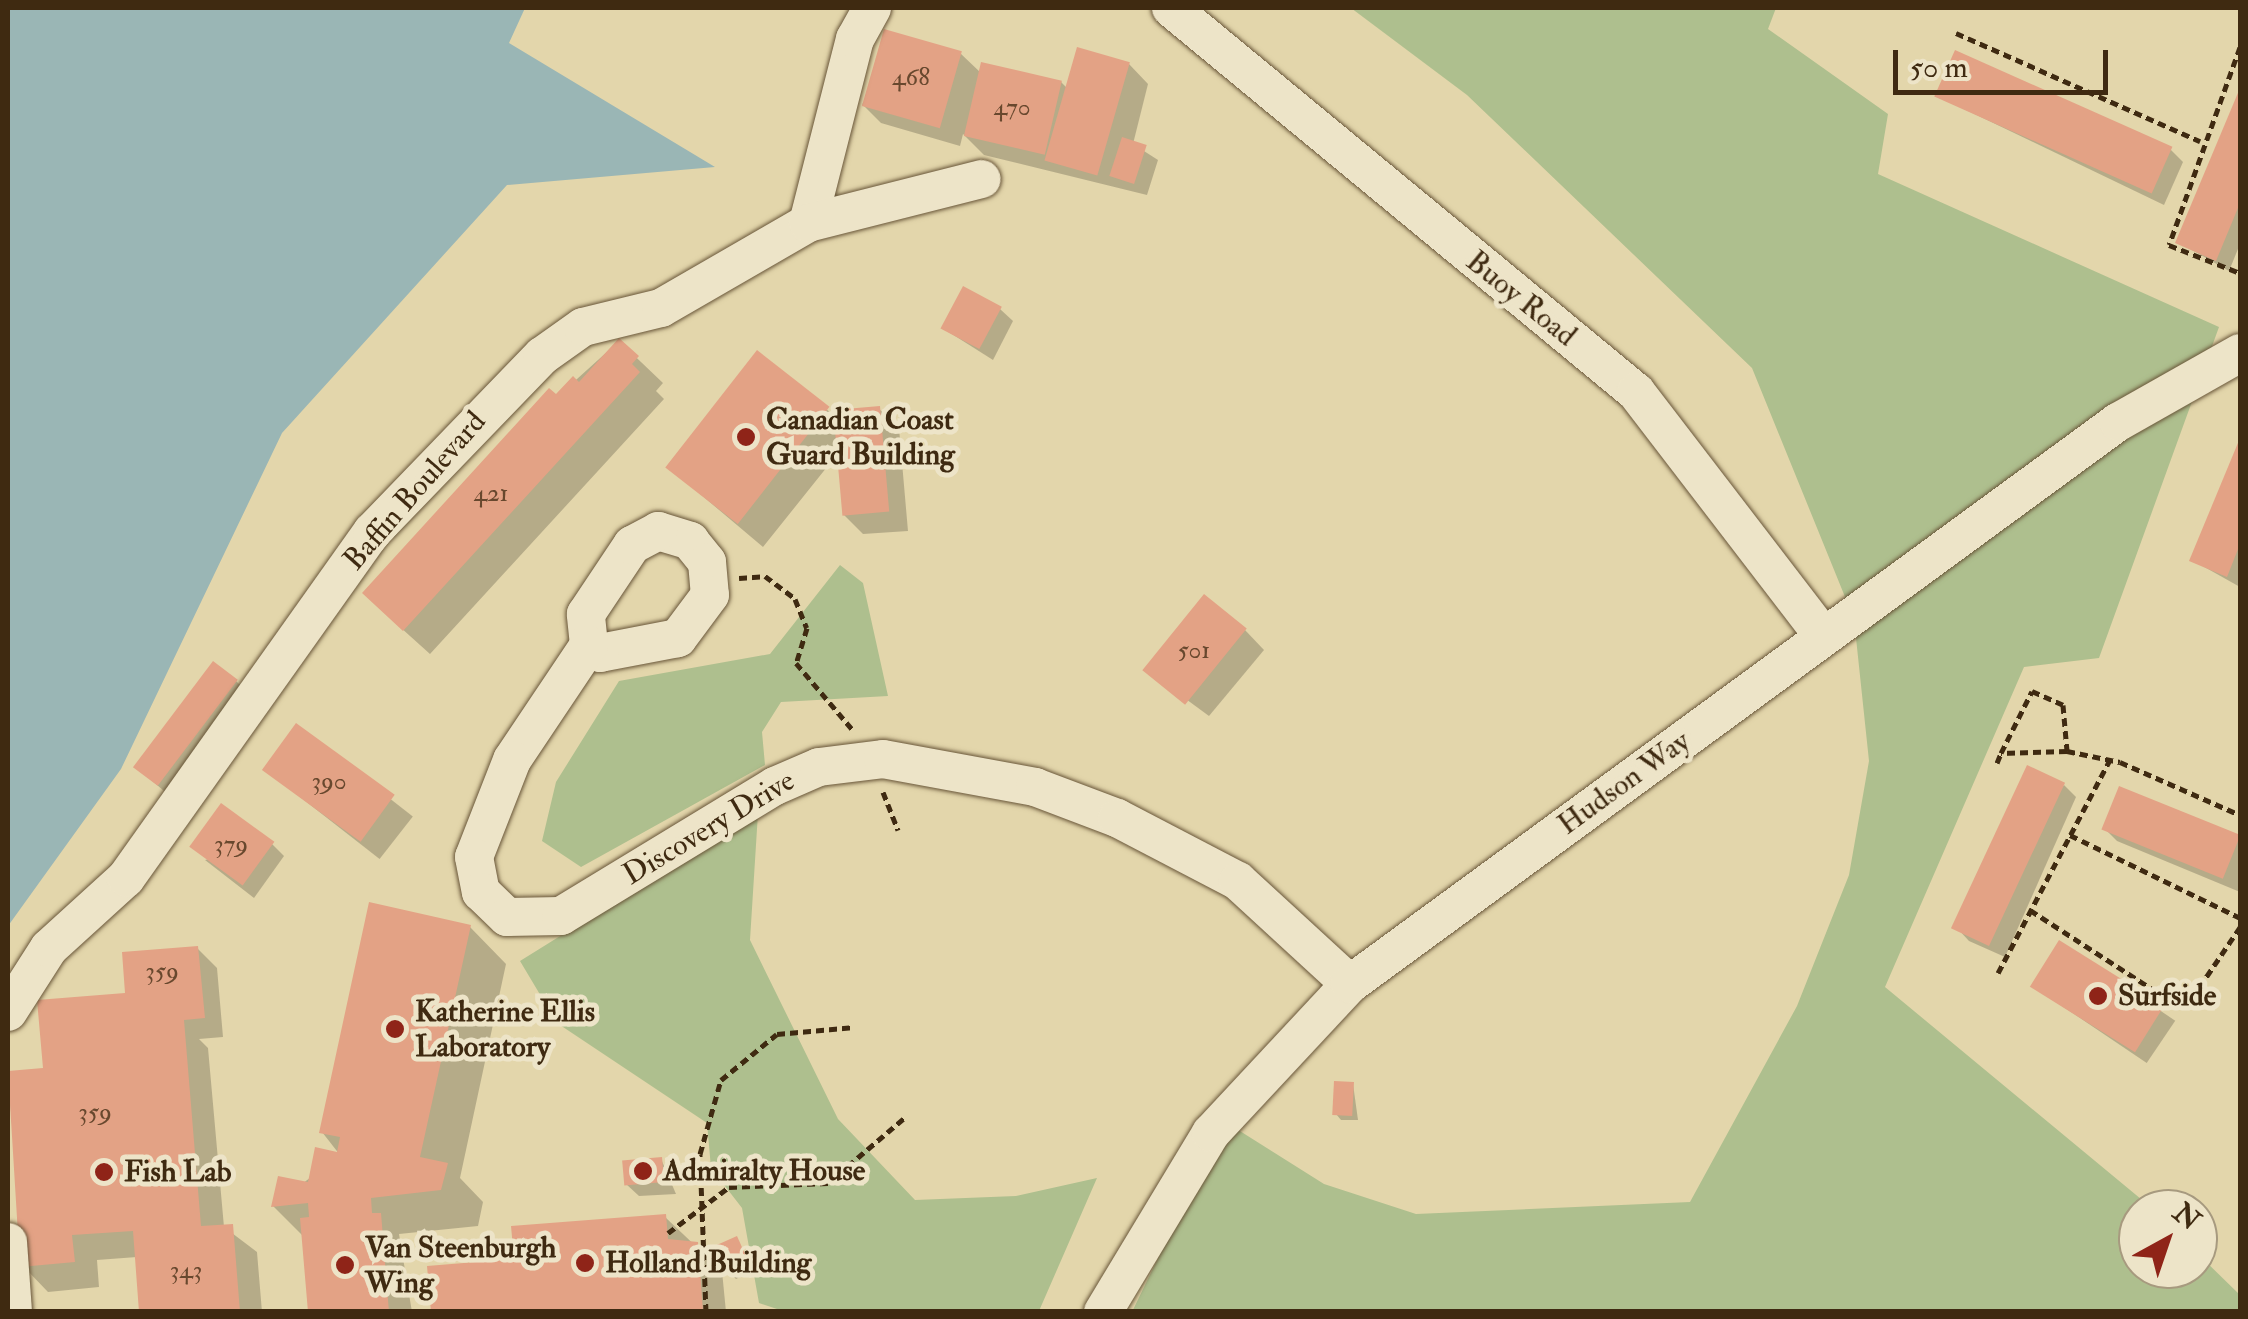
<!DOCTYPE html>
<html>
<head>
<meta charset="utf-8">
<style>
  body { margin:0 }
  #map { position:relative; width:2248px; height:1319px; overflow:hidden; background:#e3d6ab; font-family:"IM FELL Double Pica",serif }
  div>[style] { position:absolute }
  .green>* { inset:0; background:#aebf8e }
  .water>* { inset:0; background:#9ab6b5 }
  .shadow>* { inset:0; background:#0003; transform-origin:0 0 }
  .building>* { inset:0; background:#e3a285; transform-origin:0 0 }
  .path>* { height:5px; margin-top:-2.5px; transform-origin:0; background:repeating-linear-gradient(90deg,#3f2a11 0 8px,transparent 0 13px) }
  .roads { filter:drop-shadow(0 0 2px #685538) drop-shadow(0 0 2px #685538) }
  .minor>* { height:38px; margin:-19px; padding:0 19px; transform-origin:19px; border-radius:19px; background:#ede4c8 }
  .dots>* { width:28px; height:28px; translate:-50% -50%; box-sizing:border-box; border:5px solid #ede4c8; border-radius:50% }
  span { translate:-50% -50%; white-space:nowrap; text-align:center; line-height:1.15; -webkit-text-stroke:10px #ede4c8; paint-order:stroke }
  .number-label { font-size:25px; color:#68482e }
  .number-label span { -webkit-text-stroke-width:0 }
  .street-label { font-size:30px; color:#3f2a11 }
  .poi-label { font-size:30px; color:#3f2a11; font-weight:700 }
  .left { translate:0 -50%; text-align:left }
  .frame { position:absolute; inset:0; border:10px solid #3f2a11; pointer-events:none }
  .north { position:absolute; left:2118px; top:1189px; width:100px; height:100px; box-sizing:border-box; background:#ede4c8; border:2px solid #a79a7f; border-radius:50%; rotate:40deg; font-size:28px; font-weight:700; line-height:40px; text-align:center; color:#3f2a11 }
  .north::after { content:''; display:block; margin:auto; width:35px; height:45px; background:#8f2418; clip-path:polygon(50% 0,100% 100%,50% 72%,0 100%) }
  .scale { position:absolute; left:1893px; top:50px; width:215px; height:45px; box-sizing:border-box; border:5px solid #3f2a11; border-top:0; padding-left:12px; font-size:30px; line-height:35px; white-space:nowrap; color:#3f2a11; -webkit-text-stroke:8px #ede4c8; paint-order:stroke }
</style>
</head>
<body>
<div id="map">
  <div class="green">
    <div style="clip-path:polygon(1351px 8px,1776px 8px,1768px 29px,1888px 114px,1878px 174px,2219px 327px,2099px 658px,2024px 667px,1885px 987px,2153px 1209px,2138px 1209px,2138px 1269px,2198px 1269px,2198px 1254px,2240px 1295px,2240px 1311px,1132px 1312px,1224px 1121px,1324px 1184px,1416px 1214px,1690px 1202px,1797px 1006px,1849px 875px,1869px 761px,1854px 619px,1752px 368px,1467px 95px)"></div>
    <div style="clip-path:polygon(840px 565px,863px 583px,888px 696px,781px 702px,762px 732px,765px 765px,581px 867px,542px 841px,556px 782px,619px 681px,770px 654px)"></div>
    <div style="clip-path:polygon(758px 813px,750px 940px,838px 1119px,915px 1200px,1016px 1196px,1097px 1178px,1039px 1311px,786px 1312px,759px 1303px,742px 1208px,711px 1168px,707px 1123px,557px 1023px,520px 961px)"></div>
  </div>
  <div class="water">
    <div style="clip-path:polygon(8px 8px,525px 8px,509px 43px,715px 167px,507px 185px,282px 433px,121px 769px,8px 926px)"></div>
  </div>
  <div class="shadow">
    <div style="clip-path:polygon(960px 53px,981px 73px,1061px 82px,1070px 91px,1129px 64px,1148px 84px,1133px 144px,1158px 160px,1147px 195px,984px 155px,963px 134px,960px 146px,881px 123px,862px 104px)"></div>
    <div style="clip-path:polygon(2240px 94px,2240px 244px,2229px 271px,2178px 242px)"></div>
    <div style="clip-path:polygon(1937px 96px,2170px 149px,2183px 162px,2164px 205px)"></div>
    <div style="clip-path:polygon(1000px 309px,1013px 321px,993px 360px,944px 329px)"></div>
    <div style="clip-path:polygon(619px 341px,663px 383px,656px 391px,664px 399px,430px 654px,390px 618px,556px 398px)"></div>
    <div style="clip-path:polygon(757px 353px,836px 417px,879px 409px,899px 428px,908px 531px,863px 534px,844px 515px,839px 452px,763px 547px,667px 466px)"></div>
    <div style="clip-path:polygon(2240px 444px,2240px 587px,2192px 560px)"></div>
    <div style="clip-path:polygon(1245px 630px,1264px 650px,1209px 716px,1145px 669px)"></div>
    <div style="clip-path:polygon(236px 681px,256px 701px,178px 803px,136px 767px)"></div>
    <div style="left:297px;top:726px;width:147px;height:54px;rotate:38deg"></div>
    <div style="clip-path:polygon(2064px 785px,2076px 797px,2005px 957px,1969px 941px,1957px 928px)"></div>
    <div style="clip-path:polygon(2120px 789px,2240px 839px,2240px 892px,2117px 841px,2104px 828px)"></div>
    <div style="clip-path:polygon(272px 844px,284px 856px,254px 898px,205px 860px)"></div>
    <div style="clip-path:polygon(470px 927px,506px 964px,460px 1178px,483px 1202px,478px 1226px,399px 1234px,412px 1312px,311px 1312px,304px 1237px,273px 1206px,340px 1155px,322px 1132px)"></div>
    <div style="left:2060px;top:943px;width:139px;height:51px;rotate:34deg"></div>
    <div style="clip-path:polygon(197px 948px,217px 968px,223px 1037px,199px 1039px,208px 1048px,224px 1227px,257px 1252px,262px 1312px,142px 1312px,137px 1257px,97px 1260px,99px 1287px,48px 1292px,23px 1266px,8px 1074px,46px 1070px,128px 995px)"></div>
    <div style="clip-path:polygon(1353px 1084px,1358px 1120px,1341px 1120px,1336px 1114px)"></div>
    <div style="clip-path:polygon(661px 1159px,676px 1194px,639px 1196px,626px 1184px)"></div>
    <div style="clip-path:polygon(665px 1217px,722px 1271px,726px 1312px,433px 1312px,517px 1262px)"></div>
    <div style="clip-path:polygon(736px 1239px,754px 1270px,736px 1279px,730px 1273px)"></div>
  </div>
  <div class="building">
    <div style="left:884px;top:29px;width:81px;height:80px;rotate:16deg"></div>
    <div style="left:1077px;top:47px;width:55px;height:118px;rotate:16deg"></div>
    <div style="left:1955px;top:50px;width:238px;height:51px;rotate:24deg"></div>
    <div style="left:981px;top:62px;width:83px;height:76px;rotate:13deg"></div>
    <div style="clip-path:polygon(2240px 88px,2240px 203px,2216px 261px,2175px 243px)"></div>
    <div style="left:1122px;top:137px;width:26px;height:41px;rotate:18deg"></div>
    <div style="left:963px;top:286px;width:44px;height:48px;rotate:28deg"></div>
    <div style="clip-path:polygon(619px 338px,639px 356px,632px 364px,640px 372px,403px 631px,362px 593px,549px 388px,556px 394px,573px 376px,579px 382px)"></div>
    <div style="left:757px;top:350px;width:92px;height:149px;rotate:38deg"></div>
    <div style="left:880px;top:406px;width:106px;height:47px;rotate:85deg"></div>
    <div style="clip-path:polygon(2240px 438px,2240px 544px,2227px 577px,2189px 561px)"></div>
    <div style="left:1204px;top:594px;width:55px;height:98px;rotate:39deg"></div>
    <div style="left:213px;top:661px;width:31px;height:133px;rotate:37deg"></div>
    <div style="left:296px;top:723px;width:122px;height:58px;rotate:36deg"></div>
    <div style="left:2027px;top:765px;width:42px;height:180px;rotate:25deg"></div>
    <div style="left:2119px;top:786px;width:131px;height:47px;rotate:22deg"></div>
    <div style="left:221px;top:803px;width:66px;height:54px;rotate:36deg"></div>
    <div style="clip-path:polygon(369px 902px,471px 925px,420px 1157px,448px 1163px,441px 1190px,371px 1198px,372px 1213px,381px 1213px,389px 1312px,308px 1312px,300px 1218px,309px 1217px,308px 1203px,271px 1207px,278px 1176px,308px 1182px,315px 1147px,337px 1152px,340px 1137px,319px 1133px)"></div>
    <div style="left:2059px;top:940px;width:124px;height:55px;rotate:32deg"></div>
    <div style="clip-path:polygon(198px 946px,205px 1018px,184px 1020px,201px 1226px,233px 1224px,240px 1312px,139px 1312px,133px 1231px,72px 1235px,75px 1262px,20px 1267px,8px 1071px,43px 1068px,37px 1000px,125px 993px,122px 952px)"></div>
    <div style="left:1334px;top:1081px;width:20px;height:34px;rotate:3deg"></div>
    <div style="left:662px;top:1157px;width:25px;height:40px;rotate:85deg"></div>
    <div style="clip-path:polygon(666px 1214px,668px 1239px,698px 1242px,703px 1312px,431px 1312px,427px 1266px,514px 1259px,511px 1226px)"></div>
    <div style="left:737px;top:1236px;width:32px;height:24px;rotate:66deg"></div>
  </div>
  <div class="path">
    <div style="left:1956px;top:33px;width:267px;rotate:23.9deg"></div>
    <div style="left:2240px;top:47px;width:210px;rotate:109.7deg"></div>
    <div style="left:2169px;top:245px;width:76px;rotate:21.5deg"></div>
    <div style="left:739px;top:578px;width:26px;rotate:-4deg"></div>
    <div style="left:765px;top:576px;width:38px;rotate:37deg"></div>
    <div style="left:795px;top:599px;width:31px;rotate:68deg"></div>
    <div style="left:807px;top:628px;width:37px;rotate:107deg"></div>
    <div style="left:796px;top:663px;width:87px;rotate:49.7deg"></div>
    <div style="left:2067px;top:751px;width:54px;rotate:11.7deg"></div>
    <div style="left:2120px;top:762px;width:131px;rotate:23.8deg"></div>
    <div style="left:1997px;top:763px;width:11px;rotate:-68deg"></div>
    <div style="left:2001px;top:753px;width:69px;rotate:-63.4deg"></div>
    <div style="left:2032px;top:691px;width:34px;rotate:24deg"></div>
    <div style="left:2063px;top:705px;width:46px;rotate:85deg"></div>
    <div style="left:2067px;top:751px;width:66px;rotate:178.3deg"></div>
    <div style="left:883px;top:792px;width:41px;rotate:68.5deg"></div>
    <div style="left:2070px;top:835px;width:189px;rotate:26deg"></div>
    <div style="left:2030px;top:910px;width:145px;rotate:32.9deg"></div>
    <div style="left:2152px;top:989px;width:41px;rotate:12.7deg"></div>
    <div style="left:2192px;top:998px;width:86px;rotate:-55.9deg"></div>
    <div style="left:1998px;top:973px;width:241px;rotate:-62.3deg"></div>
    <div style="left:668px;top:1233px;width:76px;rotate:-37deg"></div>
    <div style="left:729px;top:1187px;width:99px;rotate:-2.3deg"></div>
    <div style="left:828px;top:1183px;width:100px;rotate:-40.5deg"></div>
    <div style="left:706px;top:1312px;width:158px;rotate:-92.2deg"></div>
    <div style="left:700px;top:1154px;width:77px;rotate:-74.2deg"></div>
    <div style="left:721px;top:1080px;width:72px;rotate:-39.4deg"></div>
    <div style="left:777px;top:1034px;width:78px;rotate:-5.1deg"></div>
  </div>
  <div class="roads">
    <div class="minor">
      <div style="left:1171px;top:8px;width:603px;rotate:39.55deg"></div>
      <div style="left:1636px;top:392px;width:307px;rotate:52.5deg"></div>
      <div style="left:808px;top:223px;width:190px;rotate:-75.7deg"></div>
      <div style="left:855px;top:39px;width:35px;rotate:-61deg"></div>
      <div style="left:658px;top:531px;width:34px;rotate:17deg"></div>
      <div style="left:690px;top:541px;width:27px;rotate:51deg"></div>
      <div style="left:707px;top:562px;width:33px;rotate:85deg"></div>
      <div style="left:710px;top:595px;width:54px;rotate:126.7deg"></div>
      <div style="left:678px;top:638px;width:79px;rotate:169.1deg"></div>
      <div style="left:600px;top:653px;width:14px;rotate:-144deg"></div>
      <div style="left:589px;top:645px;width:31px;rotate:-96deg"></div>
      <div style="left:586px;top:614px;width:83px;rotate:-56.3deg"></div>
      <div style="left:632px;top:545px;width:30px;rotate:-28deg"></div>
      <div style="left:589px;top:645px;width:138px;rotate:123.8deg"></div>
      <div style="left:512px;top:760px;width:104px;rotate:111.4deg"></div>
      <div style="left:474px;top:857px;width:36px;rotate:79deg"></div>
      <div style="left:481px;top:892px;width:36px;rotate:44deg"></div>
      <div style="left:507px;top:917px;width:54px;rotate:-1.1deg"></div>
      <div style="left:561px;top:916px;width:250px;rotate:-31.3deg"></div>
      <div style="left:775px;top:786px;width:48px;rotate:-23.4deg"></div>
      <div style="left:819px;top:767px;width:64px;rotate:-7.1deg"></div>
      <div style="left:883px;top:759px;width:155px;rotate:10.4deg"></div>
      <div style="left:1035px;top:787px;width:88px;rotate:20.7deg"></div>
      <div style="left:1117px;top:818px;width:136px;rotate:27.5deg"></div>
      <div style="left:1238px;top:881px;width:152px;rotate:42.6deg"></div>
      <div style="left:8px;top:1012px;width:76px;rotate:-57.4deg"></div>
      <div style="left:49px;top:948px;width:104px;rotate:-42.3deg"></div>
      <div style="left:126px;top:878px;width:425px;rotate:-54.6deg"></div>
      <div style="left:372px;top:532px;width:245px;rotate:-46deg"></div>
      <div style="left:542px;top:356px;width:50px;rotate:-35.3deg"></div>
      <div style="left:583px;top:327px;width:80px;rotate:-13.7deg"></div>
      <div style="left:661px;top:308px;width:170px;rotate:-30deg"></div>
      <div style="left:808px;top:223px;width:179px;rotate:-14.2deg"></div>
      <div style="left:8px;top:1242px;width:70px;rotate:85.9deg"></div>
      <div style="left:1103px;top:1312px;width:209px;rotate:-58.9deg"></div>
      <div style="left:1211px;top:1133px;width:204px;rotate:-47deg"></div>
      <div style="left:1350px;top:984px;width:952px;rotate:-36.2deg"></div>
      <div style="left:2118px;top:422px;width:140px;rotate:-29.5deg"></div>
    </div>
  </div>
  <div class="dots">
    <div style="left:746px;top:437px;background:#8f2418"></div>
    <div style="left:2098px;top:996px;background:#8f2418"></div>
    <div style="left:395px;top:1029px;background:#8f2418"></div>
    <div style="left:643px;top:1171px;background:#8f2418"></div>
    <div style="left:104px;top:1172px;background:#8f2418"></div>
    <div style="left:585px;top:1263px;background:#8f2418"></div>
    <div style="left:345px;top:1265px;background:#8f2418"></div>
  </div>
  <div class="number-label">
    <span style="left:911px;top:78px">468</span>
    <span style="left:1012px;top:108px">470</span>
    <span style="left:491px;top:494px">421</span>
    <span style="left:1194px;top:651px">501</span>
    <span style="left:329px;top:782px">390</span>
    <span style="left:231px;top:845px">379</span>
    <span style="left:162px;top:972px">359</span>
    <span style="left:95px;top:1113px">359</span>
    <span style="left:186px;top:1271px">343</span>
  </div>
  <div class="street-label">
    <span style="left:1521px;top:299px;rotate:39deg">Buoy Road</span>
    <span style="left:415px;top:491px;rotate:-49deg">Baffin Boulevard</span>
    <span style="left:1624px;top:783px;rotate:-36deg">Hudson Way</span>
    <span style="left:709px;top:828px;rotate:-31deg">Discovery Drive</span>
  </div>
  <div class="poi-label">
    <span class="left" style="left:766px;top:437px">Canadian Coast<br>Guard Building</span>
    <span class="left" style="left:2118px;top:996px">Surfside</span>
    <span class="left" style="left:415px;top:1029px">Katherine Ellis<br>Laboratory</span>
    <span class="left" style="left:663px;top:1171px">Admiralty House</span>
    <span class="left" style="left:124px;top:1172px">Fish Lab</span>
    <span class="left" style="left:365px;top:1265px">Van Steenburgh<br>Wing</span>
    <span class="left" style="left:605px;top:1263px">Holland Building</span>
  </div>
  <div class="frame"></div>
  <div class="north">N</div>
  <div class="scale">50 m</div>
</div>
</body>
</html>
